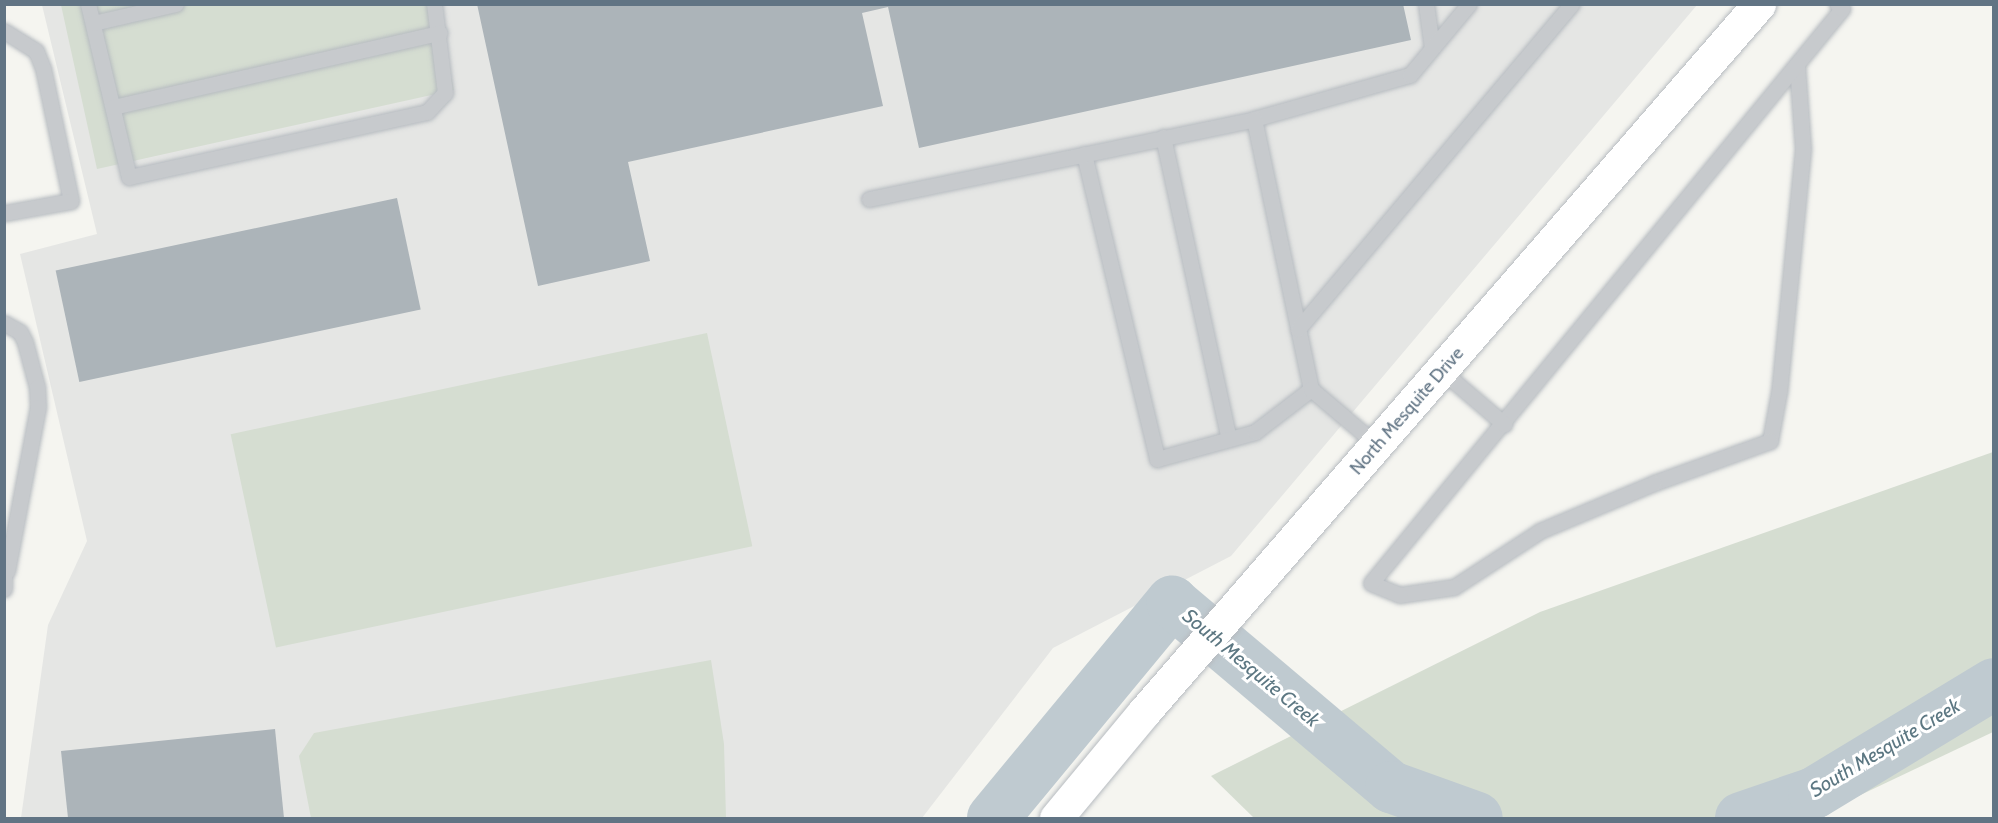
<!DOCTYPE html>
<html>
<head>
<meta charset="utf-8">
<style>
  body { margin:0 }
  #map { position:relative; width:1998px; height:823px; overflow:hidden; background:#f5f5f0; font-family:Cabin,sans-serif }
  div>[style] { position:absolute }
  .built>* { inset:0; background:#e5e6e4 }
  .green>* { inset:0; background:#d5ddd1; transform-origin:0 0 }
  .river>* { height:52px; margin:-26px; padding:0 26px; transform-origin:26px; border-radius:26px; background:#bfcad0 }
  .building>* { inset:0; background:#acb4b9; transform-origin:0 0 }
  .roads { filter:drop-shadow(0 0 2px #b6bbc0) drop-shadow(0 0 2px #b6bbc0) }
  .lane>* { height:15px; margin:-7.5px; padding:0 7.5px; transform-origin:7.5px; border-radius:7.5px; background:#c7cacd }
  .secondary>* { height:33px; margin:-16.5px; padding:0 16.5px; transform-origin:16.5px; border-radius:16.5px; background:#fff }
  span { translate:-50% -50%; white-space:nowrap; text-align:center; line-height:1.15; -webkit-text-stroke:6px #fff; paint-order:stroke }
  .street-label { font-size:18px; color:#617484 }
  .water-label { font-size:20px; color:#5c7782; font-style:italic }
  .frame { position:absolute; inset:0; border:6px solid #617484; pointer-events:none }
</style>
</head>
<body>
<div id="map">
  <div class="built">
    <div style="clip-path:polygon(42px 5px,1697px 5px,1231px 556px,1053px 648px,922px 818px,21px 818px,48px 625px,87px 541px,20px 254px,97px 234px)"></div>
  </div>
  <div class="green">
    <div style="clip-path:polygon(61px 5px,435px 5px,454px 90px,97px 169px)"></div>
    <div style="left:707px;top:333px;width:218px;height:487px;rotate:78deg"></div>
    <div style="clip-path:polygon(1993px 452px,1993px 732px,1812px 818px,1254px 818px,1211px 776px,1540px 612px)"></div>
    <div style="clip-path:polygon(711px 660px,724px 744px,726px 818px,311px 818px,299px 756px,314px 733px)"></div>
  </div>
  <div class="river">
    <div style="left:993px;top:818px;width:281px;rotate:-50.4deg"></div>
    <div style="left:1172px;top:602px;width:287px;rotate:40.2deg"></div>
    <div style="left:1391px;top:787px;width:91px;rotate:19.8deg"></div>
    <div style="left:1741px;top:818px;width:77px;rotate:-18.9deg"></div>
    <div style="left:1814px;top:793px;width:210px;rotate:-31.2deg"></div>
  </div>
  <div class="building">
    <div style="clip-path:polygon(477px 4px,1403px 4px,1411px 40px,919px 148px,888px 7px,862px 13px,883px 106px,628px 162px,650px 261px,538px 286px)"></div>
    <div style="left:397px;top:198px;width:114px;height:349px;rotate:78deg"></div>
    <div style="clip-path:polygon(275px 729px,284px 818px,68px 818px,61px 751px)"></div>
  </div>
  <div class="roads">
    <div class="lane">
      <div style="left:88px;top:4px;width:178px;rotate:76.7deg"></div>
      <div style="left:129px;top:177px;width:305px;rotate:-12.3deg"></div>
      <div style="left:427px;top:112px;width:26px;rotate:-47deg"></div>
      <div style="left:445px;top:93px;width:90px;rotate:-97deg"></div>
      <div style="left:1426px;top:4px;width:44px;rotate:82.2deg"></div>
      <div style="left:93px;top:23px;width:85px;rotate:-12.9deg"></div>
      <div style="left:4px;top:31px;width:38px;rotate:32deg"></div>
      <div style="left:36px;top:51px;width:18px;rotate:68deg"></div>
      <div style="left:43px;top:68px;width:136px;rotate:78.1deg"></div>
      <div style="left:71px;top:201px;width:68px;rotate:169.8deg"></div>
      <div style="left:1797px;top:65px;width:84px;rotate:85.9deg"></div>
      <div style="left:1803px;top:149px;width:244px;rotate:95.6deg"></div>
      <div style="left:1779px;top:392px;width:50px;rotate:100.4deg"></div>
      <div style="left:1770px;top:441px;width:123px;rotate:160.1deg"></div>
      <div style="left:1654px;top:483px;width:124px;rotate:157.2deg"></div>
      <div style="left:1540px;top:531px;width:103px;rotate:146.9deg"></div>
      <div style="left:1454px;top:587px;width:55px;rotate:171.6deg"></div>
      <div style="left:1400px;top:595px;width:31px;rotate:-158deg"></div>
      <div style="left:1371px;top:583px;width:743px;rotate:-50.63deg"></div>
      <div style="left:1842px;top:9px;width:7px;rotate:-135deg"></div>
      <div style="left:113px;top:107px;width:335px;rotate:-12.8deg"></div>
      <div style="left:1254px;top:119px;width:162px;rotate:-15.8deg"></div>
      <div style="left:1410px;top:75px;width:92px;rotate:-50.3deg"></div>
      <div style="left:1163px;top:137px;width:309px;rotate:77.7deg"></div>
      <div style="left:1084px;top:154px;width:314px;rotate:76.5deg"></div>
      <div style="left:1157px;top:459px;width:102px;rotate:-15.4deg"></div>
      <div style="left:1255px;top:432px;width:71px;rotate:-37.5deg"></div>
      <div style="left:869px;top:199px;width:393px;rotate:-11.7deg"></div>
      <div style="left:1254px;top:119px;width:276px;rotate:78.1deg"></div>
      <div style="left:1311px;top:389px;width:87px;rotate:40.3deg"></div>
      <div style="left:4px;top:323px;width:18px;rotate:29deg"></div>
      <div style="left:20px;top:332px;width:11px;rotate:63deg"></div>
      <div style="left:25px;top:342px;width:47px;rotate:75.1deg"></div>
      <div style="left:37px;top:387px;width:20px;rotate:87deg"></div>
      <div style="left:38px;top:407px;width:167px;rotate:100.7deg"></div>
      <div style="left:1298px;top:329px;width:425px;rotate:-49.9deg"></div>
      <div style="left:1442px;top:371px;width:82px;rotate:40.5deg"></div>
      <div style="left:4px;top:570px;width:19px;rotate:90deg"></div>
    </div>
    <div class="secondary">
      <div style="left:1056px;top:818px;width:138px;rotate:-50.3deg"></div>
      <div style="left:1144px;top:712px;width:938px;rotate:-49.02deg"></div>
    </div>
  </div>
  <div class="street-label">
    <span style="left:1407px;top:411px;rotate:-49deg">North Mesquite Drive</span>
  </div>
  <div class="water-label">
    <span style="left:1251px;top:668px;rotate:40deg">South Mesquite Creek</span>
    <span style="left:1885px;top:748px;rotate:-31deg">South Mesquite Creek</span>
  </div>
  <div class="frame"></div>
</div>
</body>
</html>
